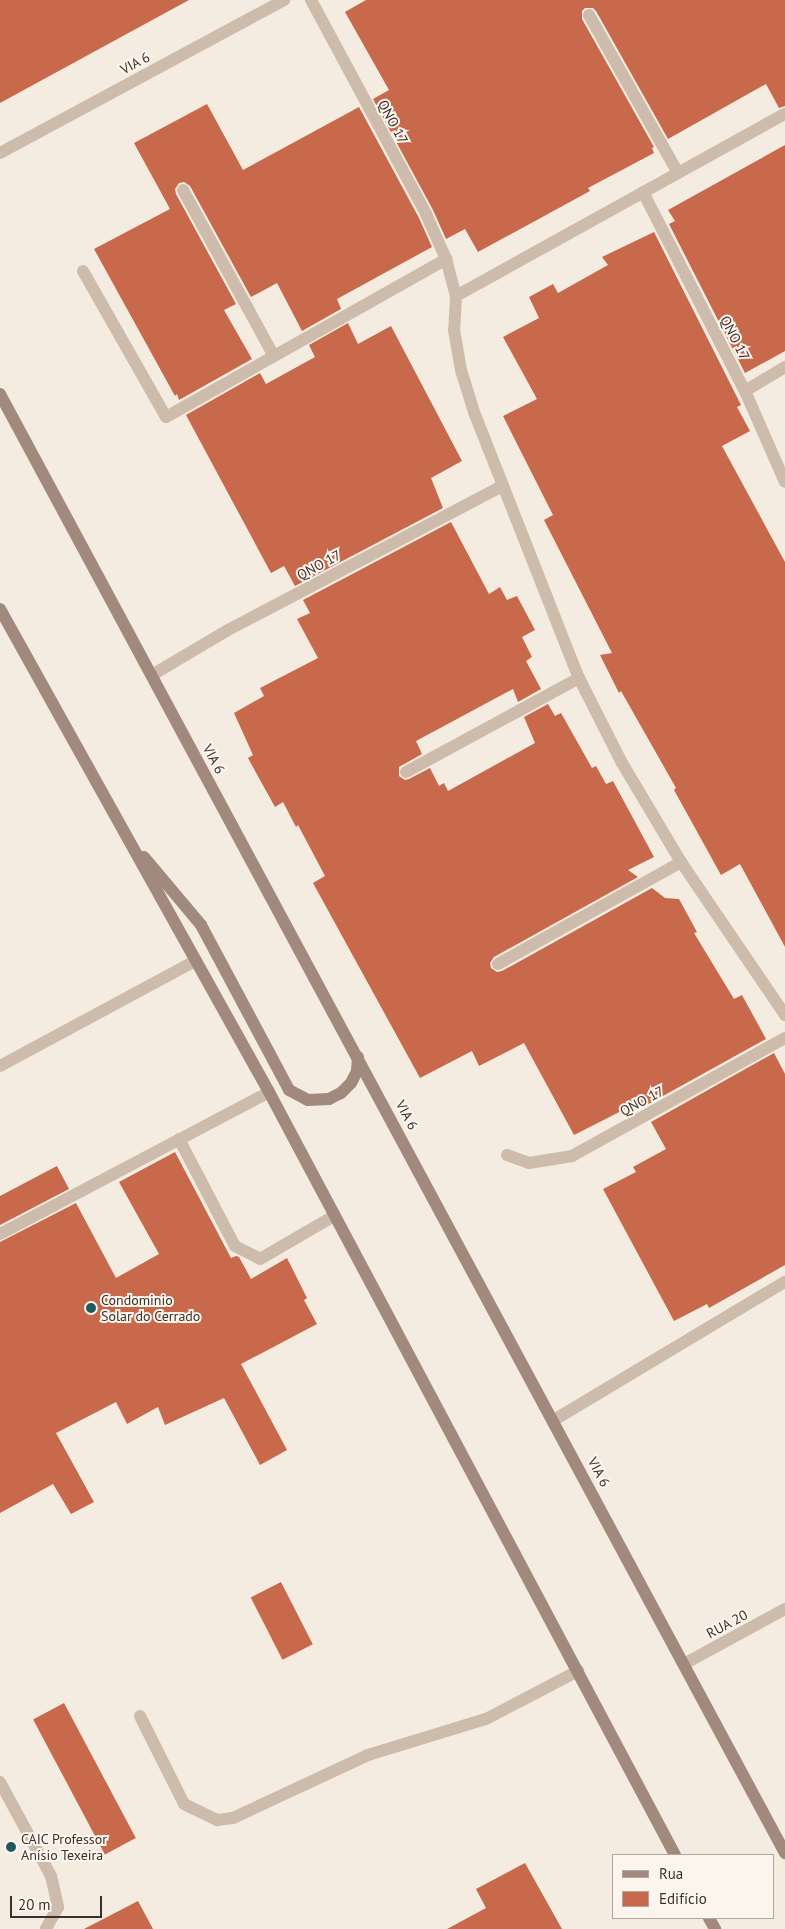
<!DOCTYPE html>
<html>
<head>
<meta charset="utf-8">
<style>
  body { margin:0 }
  #map { position:relative; width:785px; height:1929px; overflow:hidden; background:#f4ebe1; font-family:"PT Sans",sans-serif }
  div>[style] { position:absolute }
  .building>* { inset:0; background:#c8694b; transform-origin:0 0 }
  .service>* { height:12px; margin:-6px; padding:0 6px; transform-origin:6px; border-radius:6px; background:#cdbbac }
  .minor>* { height:12px; margin:-6px; padding:0 6px; transform-origin:6px; border-radius:6px; background:#cdbbac }
  .tertiary>* { height:12px; margin:-6px; padding:0 6px; transform-origin:6px; border-radius:6px; background:#cdbbac }
  .secondary>* { height:12px; margin:-6px; padding:0 6px; transform-origin:6px; border-radius:6px; background:#a18a7d }
  .dots>* { width:14px; height:14px; translate:-50% -50%; box-sizing:border-box; border:2px solid #fbf5ee; border-radius:50% }
  span { translate:-50% -50%; white-space:nowrap; text-align:center; line-height:1.15; -webkit-text-stroke:4px #fbf5ee; paint-order:stroke }
  .street-label { font-size:14px; color:#3b302b }
  .poi-label { font-size:14px; color:#3b302b }
  .left { translate:0 -50%; text-align:left }
  .legend { position:absolute; left:612px; top:1854px; width:162px; height:65px; box-sizing:border-box; background:#fbf5ee; border:1px solid #aea6a0; margin:0; padding:6px 9px; list-style:none; font-size:15px; color:#3b302b }
  .legend li { display:flex; align-items:center; gap:10px; height:25px }
  .legend b { width:25px; border:1px solid #aea6a0 }
  .scale { position:absolute; left:10px; top:1896px; width:92px; height:22px; box-sizing:border-box; border:2px solid #3b302b; border-top:0; padding-left:6px; font-size:15px; line-height:18px; white-space:nowrap; color:#3b302b; -webkit-text-stroke:4px #fbf5ee; paint-order:stroke }
</style>
</head>
<body>
<div id="map">
  <div class="building">
    <div style="clip-path:polygon(0 0,189px 0,0 103px)"></div>
    <div style="clip-path:polygon(366px 0,785px 0,785px 106px,779px 108px,766px 84px,668px 139px,596px 11px,593px 8px,585px 8px,582px 11px,582px 19px,654px 147px,652px 148px,654px 153px,588px 188px,590px 191px,478px 252px,465px 229px,446px 239px,433px 210px,373px 99px,389px 90px,345px 12px)"></div>
    <div style="clip-path:polygon(207px 104px,243px 170px,359px 107px,419px 218px,432px 247px,337px 299px,341px 309px,302px 331px,277px 283px,251px 297px,190px 186px,184px 182px,179px 183px,175px 189px,176px 194px,236px 304px,224px 310px,252px 359px,179px 400px,177px 394px,175px 396px,94px 249px,170px 209px,134px 143px)"></div>
    <div style="clip-path:polygon(785px 145px,785px 351px,745px 373px,669px 224px,675px 221px,668px 210px)"></div>
    <div style="clip-path:polygon(654px 232px,741px 405px,737px 407px,750px 431px,722px 446px,785px 562px,785px 947px,740px 864px,721px 875px,674px 790px,676px 788px,621px 691px,619px 693px,600px 655px,612px 653px,544px 520px,553px 515px,503px 416px,537px 399px,503px 337px,539px 318px,529px 297px,553px 284px,558px 293px,608px 265px,602px 257px)"></div>
    <div style="clip-path:polygon(348px 323px,358px 344px,391px 326px,462px 461px,431px 478px,443px 508px,295px 586px,284px 566px,271px 573px,186px 415px,260px 373px,266px 384px,315px 357px,309px 345px)"></div>
    <div style="clip-path:polygon(451px 522px,489px 594px,500px 587px,507px 600px,517px 596px,535px 630px,522px 637px,532px 657px,526px 661px,541px 689px,518px 702px,513px 689px,416px 741px,422px 754px,399px 767px,399px 776px,405px 780px,409px 779px,430px 768px,439px 786px,444px 783px,448px 791px,535px 743px,524px 717px,548px 704px,555px 716px,561px 713px,592px 768px,596px 766px,606px 784px,613px 781px,654px 857px,628px 870px,638px 877px,494px 957px,490px 963px,491px 968px,497px 972px,502px 971px,652px 888px,665px 898px,679px 899px,697px 932px,694px 933px,734px 999px,742px 995px,766px 1039px,643px 1107px,639px 1102px,574px 1135px,524px 1043px,479px 1066px,472px 1051px,420px 1078px,313px 883px,325px 876px,298px 825px,296px 827px,283px 802px,275px 807px,248px 758px,253px 755px,234px 713px,264px 696px,260px 688px,318px 658px,297px 619px,310px 613px,303px 600px)"></div>
    <div style="clip-path:polygon(774px 1053px,785px 1074px,785px 1265px,709px 1308px,707px 1304px,674px 1321px,603px 1189px,636px 1172px,633px 1167px,666px 1149px,651px 1122px)"></div>
    <div style="clip-path:polygon(175px 1152px,231px 1258px,236px 1256px,239px 1257px,251px 1279px,287px 1258px,307px 1298px,304px 1300px,317px 1324px,241px 1364px,287px 1450px,260px 1465px,224px 1398px,165px 1425px,158px 1407px,127px 1424px,116px 1402px,56px 1433px,94px 1502px,71px 1514px,53px 1484px,0 1513px,0 1242px,76px 1203px,116px 1278px,159px 1254px,119px 1182px)"></div>
    <div style="clip-path:polygon(57px 1166px,69px 1189px,0 1225px,0 1196px)"></div>
    <div style="left:281px;top:1582px;width:70px;height:34px;rotate:63deg"></div>
    <div style="left:64px;top:1703px;width:153px;height:35px;rotate:62deg"></div>
    <div style="clip-path:polygon(525px 1863px,562px 1929px,447px 1929px,486px 1908px,476px 1889px)"></div>
    <div style="clip-path:polygon(138px 1901px,153px 1929px,84px 1929px)"></div>
  </div>
  <div class="service">
    <div style="left:0;top:1066px;width:221px;rotate:-28.3deg"></div>
    <div style="left:179px;top:1139px;width:121px;rotate:62.4deg"></div>
    <div style="left:235px;top:1246px;width:28px;rotate:27deg"></div>
    <div style="left:260px;top:1259px;width:86px;rotate:-30.2deg"></div>
    <div style="left:0;top:1234px;width:304px;rotate:-27.8deg"></div>
    <div style="left:140px;top:1716px;width:98px;rotate:63.4deg"></div>
    <div style="left:184px;top:1804px;width:37px;rotate:26deg"></div>
    <div style="left:217px;top:1820px;width:16px;rotate:-7deg"></div>
    <div style="left:233px;top:1818px;width:149px;rotate:-25deg"></div>
    <div style="left:368px;top:1755px;width:123px;rotate:-17deg"></div>
    <div style="left:486px;top:1719px;width:104px;rotate:-27.6deg"></div>
  </div>
  <div class="minor">
    <div style="left:311px;top:0;width:243px;rotate:61.7deg"></div>
    <div style="left:426px;top:214px;width:49px;rotate:66deg"></div>
    <div style="left:446px;top:259px;width:38px;rotate:75deg"></div>
    <div style="left:456px;top:296px;width:34px;rotate:93deg"></div>
    <div style="left:454px;top:330px;width:41px;rotate:80.1deg"></div>
    <div style="left:461px;top:370px;width:44px;rotate:72.8deg"></div>
    <div style="left:474px;top:412px;width:286px;rotate:68.5deg"></div>
    <div style="left:579px;top:678px;width:95px;rotate:63.2deg"></div>
    <div style="left:622px;top:763px;width:115px;rotate:59.2deg"></div>
    <div style="left:681px;top:862px;width:185px;rotate:55.8deg"></div>
    <div style="left:589px;top:15px;width:181px;rotate:60.6deg"></div>
    <div style="left:183px;top:190px;width:189px;rotate:61.3deg"></div>
    <div style="left:643px;top:192px;width:224px;rotate:62.9deg"></div>
    <div style="left:745px;top:391px;width:99px;rotate:66.3deg"></div>
    <div style="left:83px;top:271px;width:168px;rotate:60.4deg"></div>
    <div style="left:166px;top:417px;width:322px;rotate:-29.4deg"></div>
    <div style="left:456px;top:296px;width:376px;rotate:-29deg"></div>
    <div style="left:745px;top:391px;width:47px;rotate:-31deg"></div>
    <div style="left:152px;top:675px;width:88px;rotate:-30.6deg"></div>
    <div style="left:228px;top:630px;width:310px;rotate:-27.7deg"></div>
    <div style="left:406px;top:772px;width:197px;rotate:-28.5deg"></div>
    <div style="left:498px;top:964px;width:210px;rotate:-29.1deg"></div>
    <div style="left:507px;top:1155px;width:23px;rotate:20deg"></div>
    <div style="left:529px;top:1163px;width:44px;rotate:-9.2deg"></div>
    <div style="left:572px;top:1156px;width:244px;rotate:-29deg"></div>
    <div style="left:554px;top:1420px;width:269px;rotate:-30.9deg"></div>
    <div style="left:0;top:1782px;width:107px;rotate:61.5deg"></div>
    <div style="left:51px;top:1876px;width:32px;rotate:77deg"></div>
    <div style="left:58px;top:1907px;width:25px;rotate:119deg"></div>
  </div>
  <div class="tertiary">
    <div style="left:0;top:153px;width:323px;rotate:-28.3deg"></div>
    <div style="left:684px;top:1664px;width:115px;rotate:-28.6deg"></div>
  </div>
  <div class="secondary">
    <div style="left:0;top:394px;width:1657px;rotate:61.72deg"></div>
    <div style="left:0;top:609px;width:553px;rotate:60.88deg"></div>
    <div style="left:269px;top:1092px;width:864px;rotate:61.98deg"></div>
    <div style="left:144px;top:857px;width:89px;rotate:50deg"></div>
    <div style="left:201px;top:925px;width:187px;rotate:61.9deg"></div>
    <div style="left:289px;top:1090px;width:21px;rotate:28deg"></div>
    <div style="left:308px;top:1100px;width:21px;rotate:-3deg"></div>
    <div style="left:329px;top:1099px;width:13px;rotate:-27deg"></div>
    <div style="left:341px;top:1093px;width:14px;rotate:-45deg"></div>
    <div style="left:351px;top:1083px;width:13px;rotate:-63deg"></div>
    <div style="left:357px;top:1071px;width:14px;rotate:-86deg"></div>
    <div style="left:709px;top:1918px;width:13px;rotate:61deg"></div>
  </div>
  <div class="dots">
    <div style="left:91px;top:1308px;background:#1f5a5e"></div>
    <div style="left:11px;top:1847px;background:#1f5a5e"></div>
  </div>
  <div class="street-label">
    <span style="left:135px;top:63px;rotate:-28deg">VIA 6</span>
    <span style="left:393px;top:122px;rotate:62deg">QNO 17</span>
    <span style="left:735px;top:338px;rotate:63deg">QNO 17</span>
    <span style="left:319px;top:565px;rotate:-28deg">QNO 17</span>
    <span style="left:214px;top:759px;rotate:62deg">VIA 6</span>
    <span style="left:642px;top:1101px;rotate:-28deg">QNO 17</span>
    <span style="left:407px;top:1115px;rotate:62deg">VIA 6</span>
    <span style="left:599px;top:1472px;rotate:62deg">VIA 6</span>
    <span style="left:727px;top:1624px;rotate:-28deg">RUA 20</span>
  </div>
  <div class="poi-label">
    <span class="left" style="left:101px;top:1308px">Condominio<br>Solar do Cerrado</span>
    <span class="left" style="left:21px;top:1847px">CAIC Professor<br>Anísio Texeira</span>
  </div>
  <ul class="legend">
  <li><b style="height:6px;background:#a18a7d"></b>Rua</li>
  <li><b style="height:14px;background:#c8694b"></b>Edifício</li>
  </ul>
  <div class="scale">20 m</div>
</div>
</body>
</html>
